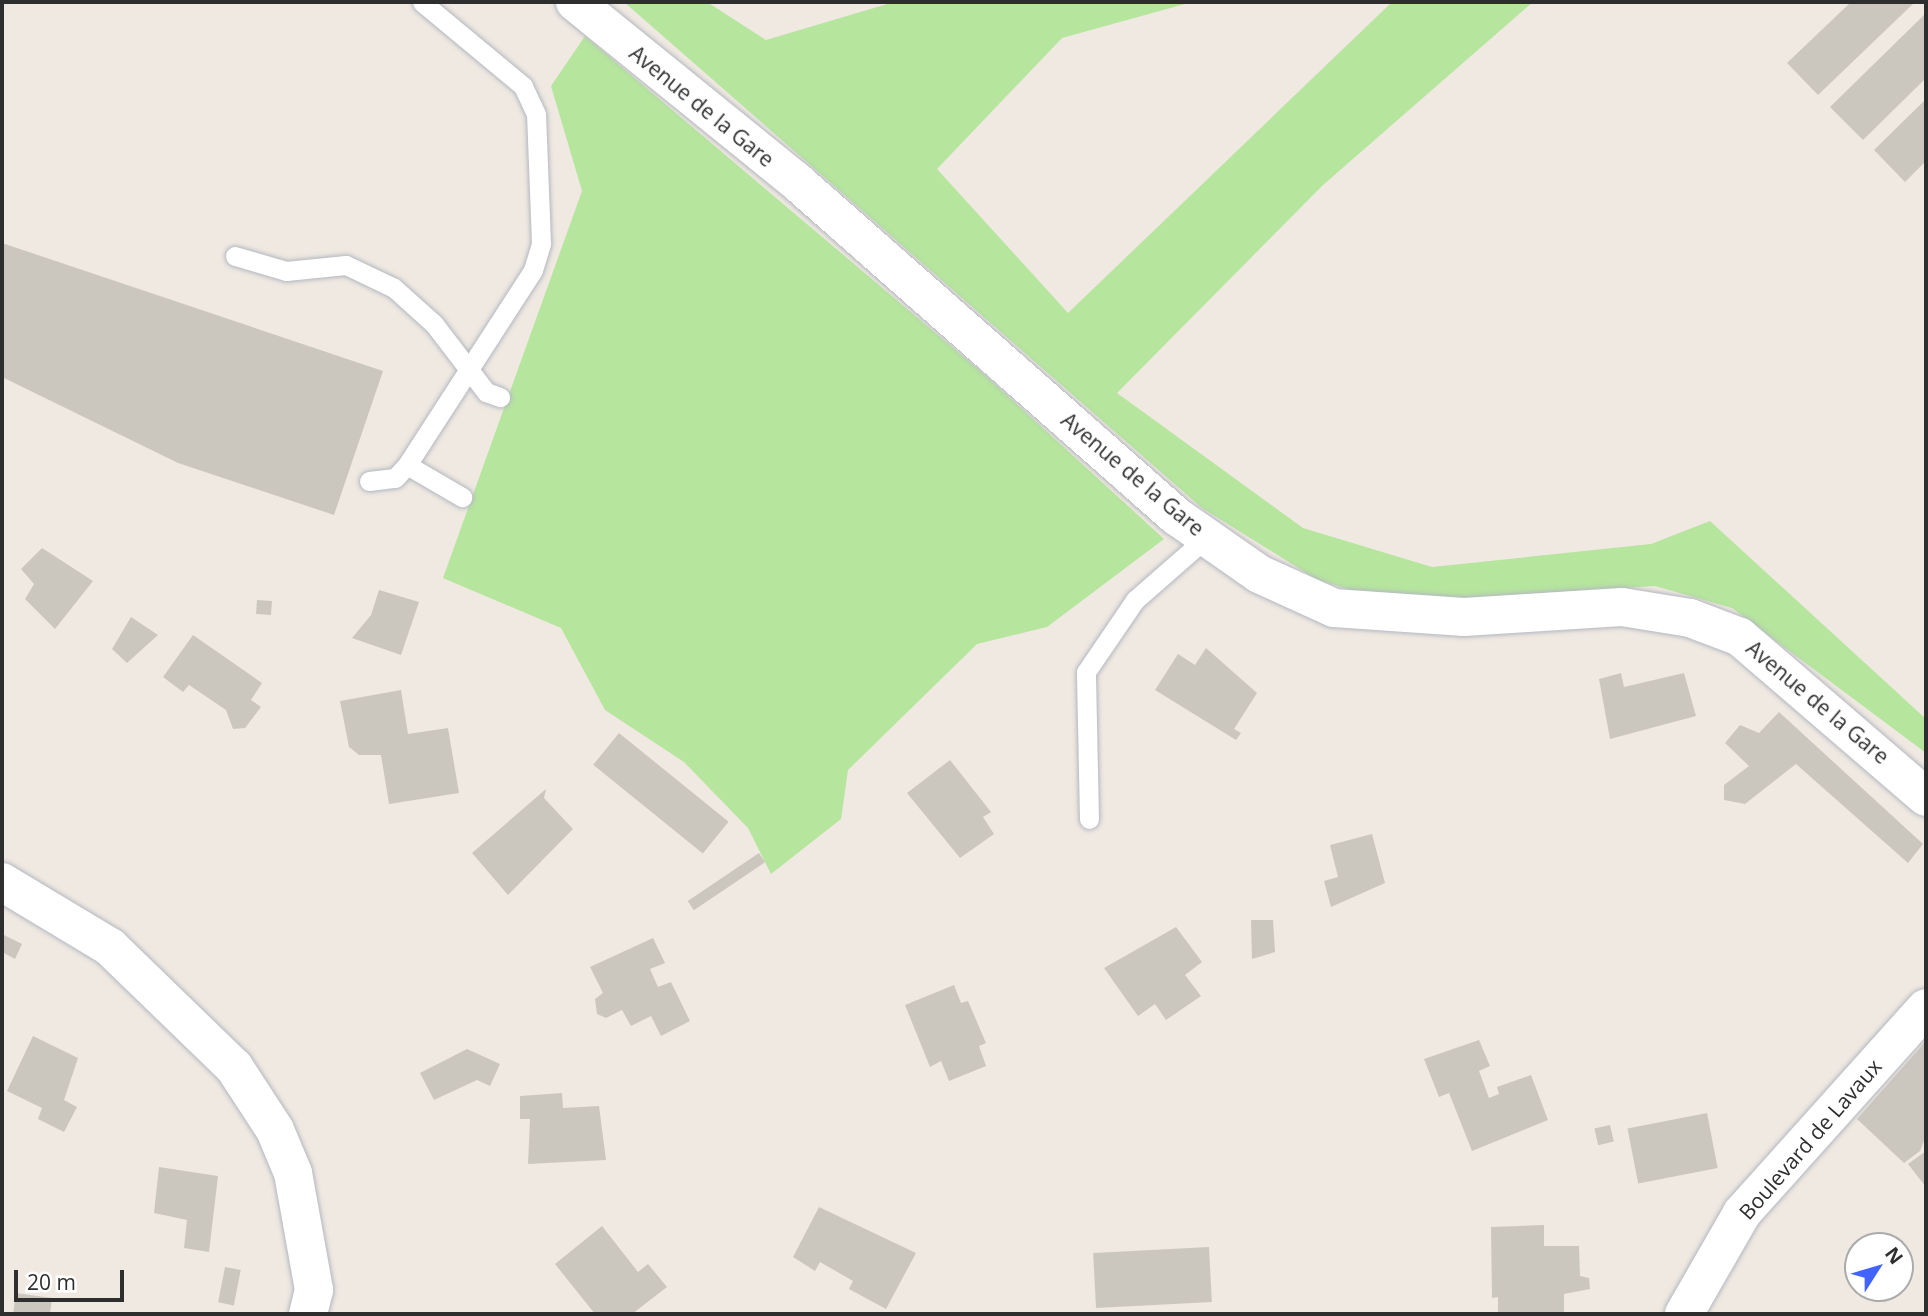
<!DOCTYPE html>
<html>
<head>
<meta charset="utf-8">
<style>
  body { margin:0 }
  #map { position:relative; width:1928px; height:1316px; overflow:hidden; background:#efe9e1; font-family:"Open Sans",sans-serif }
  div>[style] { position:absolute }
  .green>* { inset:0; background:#b6e59e }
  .building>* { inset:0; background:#cbc7bf; transform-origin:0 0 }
  .roads { filter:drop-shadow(0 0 2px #b4b7c1) drop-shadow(0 0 2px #b4b7c1) }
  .lane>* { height:19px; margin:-9.5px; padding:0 9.5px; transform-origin:9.5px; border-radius:9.5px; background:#fff }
  .street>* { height:38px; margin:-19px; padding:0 19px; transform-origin:19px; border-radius:19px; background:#fff }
  .secondary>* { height:38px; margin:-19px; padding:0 19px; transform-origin:19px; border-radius:19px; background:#fff }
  span { translate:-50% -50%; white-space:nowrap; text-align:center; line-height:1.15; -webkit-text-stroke:7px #fff; paint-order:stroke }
  .street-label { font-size:21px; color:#2e2e2e }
  .frame { position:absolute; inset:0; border:4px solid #2e2e2e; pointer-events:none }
  .north { position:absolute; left:1844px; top:1232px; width:70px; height:70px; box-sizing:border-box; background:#fff; border:2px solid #ababab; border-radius:50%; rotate:53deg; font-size:19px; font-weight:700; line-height:28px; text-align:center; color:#2e2e2e }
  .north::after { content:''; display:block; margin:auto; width:24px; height:32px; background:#4264fb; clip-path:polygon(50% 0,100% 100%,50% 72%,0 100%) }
  .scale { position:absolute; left:14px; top:1270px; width:110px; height:32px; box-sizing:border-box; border:4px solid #2e2e2e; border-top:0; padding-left:9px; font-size:21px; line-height:24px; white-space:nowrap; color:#2e2e2e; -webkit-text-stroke:5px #fff; paint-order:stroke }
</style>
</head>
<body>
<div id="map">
  <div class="green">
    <div style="clip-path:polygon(624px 2px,707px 2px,766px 40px,894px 2px,1192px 2px,1062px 38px,937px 169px,1068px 313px,1392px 2px,1533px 2px,1323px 185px,1117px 393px,1303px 528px,1432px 567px,1651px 544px,1710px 521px,1926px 719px,1926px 753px,1732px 608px,1655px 586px,1392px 603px,1316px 579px,1202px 508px)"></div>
    <div style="clip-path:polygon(585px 36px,985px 375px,1164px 539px,1047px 627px,977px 644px,848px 770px,841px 819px,771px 874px,748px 828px,684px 762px,605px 710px,561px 628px,443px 578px,582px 191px,551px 86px)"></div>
  </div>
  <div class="building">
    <div style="clip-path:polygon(1851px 2px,1915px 2px,1818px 95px,1787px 63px)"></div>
    <div style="clip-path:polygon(1926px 13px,1926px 78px,1863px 140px,1830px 107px)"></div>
    <div style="clip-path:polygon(1926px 99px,1926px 161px,1905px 182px,1874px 150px)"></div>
    <div style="clip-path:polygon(2px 243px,383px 371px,334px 515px,178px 463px,2px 377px)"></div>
    <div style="clip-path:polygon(42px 548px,93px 581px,55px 629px,25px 599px,34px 584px,21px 569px)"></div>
    <div style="clip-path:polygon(379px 590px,419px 602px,401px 655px,352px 638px,371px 615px)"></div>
    <div style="left:257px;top:600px;width:15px;height:14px;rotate:4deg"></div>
    <div style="clip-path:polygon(131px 617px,158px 635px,127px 663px,112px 649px)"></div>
    <div style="clip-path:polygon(193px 635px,262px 683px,251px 700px,261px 707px,245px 728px,233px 729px,226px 710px,189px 685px,183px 692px,163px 677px)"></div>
    <div style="clip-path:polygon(1206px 648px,1257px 693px,1234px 729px,1241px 733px,1236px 740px,1155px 690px,1178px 654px,1195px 665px)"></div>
    <div style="clip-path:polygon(1621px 673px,1624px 687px,1684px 673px,1696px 716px,1610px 739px,1599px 679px)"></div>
    <div style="clip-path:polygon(401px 690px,408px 734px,448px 728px,459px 793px,389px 804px,381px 755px,359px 755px,349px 747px,340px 701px)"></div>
    <div style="clip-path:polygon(1779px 712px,1923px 844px,1908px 863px,1796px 764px,1745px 804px,1724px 800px,1724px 785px,1749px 766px,1725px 743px,1740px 725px,1759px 733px)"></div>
    <div style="left:619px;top:733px;width:141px;height:41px;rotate:39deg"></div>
    <div style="clip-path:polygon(950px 760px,991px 812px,983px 817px,994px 834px,960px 858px,907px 793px)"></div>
    <div style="clip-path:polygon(546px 789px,544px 798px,573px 829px,508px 895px,472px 853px)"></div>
    <div style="clip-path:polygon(1372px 834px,1385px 883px,1331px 907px,1324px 881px,1338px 877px,1330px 845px)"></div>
    <div style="left:759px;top:853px;width:11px;height:86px;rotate:56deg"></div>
    <div style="clip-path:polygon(1251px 920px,1273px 920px,1275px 952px,1252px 959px)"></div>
    <div style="clip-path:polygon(1176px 927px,1202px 962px,1185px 975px,1201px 996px,1166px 1020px,1155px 1004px,1138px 1016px,1104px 968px)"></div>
    <div style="clip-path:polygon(2px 934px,22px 944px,15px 959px,2px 952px)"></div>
    <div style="clip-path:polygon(653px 938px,665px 963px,650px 969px,658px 987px,671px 982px,690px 1021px,661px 1036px,651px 1016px,631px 1026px,622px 1010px,606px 1018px,597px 1014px,595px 999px,603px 993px,590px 967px)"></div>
    <div style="clip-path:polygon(954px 985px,961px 1003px,968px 1001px,986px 1043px,979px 1046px,986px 1066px,949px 1081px,941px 1061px,930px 1067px,905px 1005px)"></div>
    <div style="clip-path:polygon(33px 1036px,78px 1058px,64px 1100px,77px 1107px,64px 1132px,38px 1119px,42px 1108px,7px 1091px)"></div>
    <div style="clip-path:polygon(1479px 1040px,1490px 1066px,1479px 1071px,1489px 1098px,1499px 1094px,1497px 1087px,1531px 1075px,1548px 1120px,1472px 1151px,1449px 1093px,1439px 1097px,1424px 1059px)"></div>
    <div style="clip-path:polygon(1926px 1041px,1926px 1136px,1920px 1151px,1904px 1163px,1857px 1119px)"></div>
    <div style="clip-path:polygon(467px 1049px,500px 1064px,490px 1086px,477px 1080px,434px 1100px,420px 1073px)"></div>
    <div style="clip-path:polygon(562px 1093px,563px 1108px,599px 1106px,606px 1160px,528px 1164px,530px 1119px,520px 1119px,520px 1096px)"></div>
    <div style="left:1707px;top:1113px;width:56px;height:81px;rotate:79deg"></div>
    <div style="left:1610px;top:1125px;width:17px;height:16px;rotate:77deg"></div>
    <div style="clip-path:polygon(1926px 1151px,1926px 1187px,1908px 1164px)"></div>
    <div style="clip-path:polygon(159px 1167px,218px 1176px,209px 1252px,184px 1248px,187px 1220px,154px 1213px)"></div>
    <div style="clip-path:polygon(819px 1207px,916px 1253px,886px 1309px,849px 1289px,853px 1281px,820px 1262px,815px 1271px,793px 1257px)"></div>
    <div style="clip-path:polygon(1544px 1225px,1544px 1246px,1579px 1246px,1580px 1276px,1589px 1278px,1590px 1289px,1564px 1294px,1564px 1314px,1498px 1314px,1498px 1297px,1492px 1298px,1491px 1227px)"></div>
    <div style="clip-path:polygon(602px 1226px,638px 1272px,648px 1264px,667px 1287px,632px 1314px,595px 1314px,555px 1264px)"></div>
    <div style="left:1209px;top:1247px;width:55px;height:116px;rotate:87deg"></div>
    <div style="left:225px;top:1267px;width:16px;height:36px;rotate:11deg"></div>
    <div style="clip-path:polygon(16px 1293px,52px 1298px,50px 1314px,13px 1314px)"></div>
  </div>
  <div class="roads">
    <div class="lane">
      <div style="left:235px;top:256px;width:53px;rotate:16.4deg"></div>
      <div style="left:286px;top:271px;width:60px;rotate:-5.7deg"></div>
      <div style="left:346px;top:265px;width:53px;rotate:25.6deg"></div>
      <div style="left:394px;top:288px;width:54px;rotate:42deg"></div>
      <div style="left:434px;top:324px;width:86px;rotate:52.6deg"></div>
      <div style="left:486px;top:392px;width:15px;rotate:20deg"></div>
      <div style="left:407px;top:465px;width:64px;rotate:30.2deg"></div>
      <div style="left:369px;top:481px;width:26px;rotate:-7deg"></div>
      <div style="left:395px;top:478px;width:18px;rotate:-47deg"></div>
      <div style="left:407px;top:465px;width:232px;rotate:-57.1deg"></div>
      <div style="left:533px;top:270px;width:28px;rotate:-73deg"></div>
      <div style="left:541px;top:243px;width:129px;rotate:-92.2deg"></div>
      <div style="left:536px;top:114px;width:31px;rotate:-115deg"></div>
      <div style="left:523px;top:86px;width:131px;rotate:-140.3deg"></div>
      <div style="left:1089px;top:819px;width:147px;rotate:-91.2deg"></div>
      <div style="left:1086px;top:672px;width:87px;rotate:-55.8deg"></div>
      <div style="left:1135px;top:600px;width:96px;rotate:-41.2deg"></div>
    </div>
    <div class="street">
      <div style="left:2px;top:882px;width:126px;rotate:31deg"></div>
      <div style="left:110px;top:947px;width:173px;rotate:44.1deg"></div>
      <div style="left:234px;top:1067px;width:75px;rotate:56.9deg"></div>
      <div style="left:275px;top:1130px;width:47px;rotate:67.3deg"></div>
      <div style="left:293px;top:1173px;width:119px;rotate:79.8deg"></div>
      <div style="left:314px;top:1290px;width:25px;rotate:104deg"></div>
    </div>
    <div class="secondary">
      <div style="left:575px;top:2px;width:284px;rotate:39deg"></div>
      <div style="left:796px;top:181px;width:507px;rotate:41.4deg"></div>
      <div style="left:1176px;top:516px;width:101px;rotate:34.9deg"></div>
      <div style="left:1259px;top:574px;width:82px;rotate:24.4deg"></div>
      <div style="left:1334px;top:608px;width:130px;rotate:4deg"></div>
      <div style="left:1464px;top:617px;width:158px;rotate:-3.6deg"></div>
      <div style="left:1622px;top:607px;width:69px;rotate:9.2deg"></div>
      <div style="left:1690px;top:618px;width:53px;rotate:20.8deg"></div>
      <div style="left:1740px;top:637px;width:245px;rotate:40.7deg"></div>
      <div style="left:1684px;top:1314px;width:116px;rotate:-60.1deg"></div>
      <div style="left:1742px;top:1213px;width:275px;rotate:-48.1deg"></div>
    </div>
  </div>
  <div class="street-label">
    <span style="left:702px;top:106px;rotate:39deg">Avenue de la Gare</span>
    <span style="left:1133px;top:474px;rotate:40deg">Avenue de la Gare</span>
    <span style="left:1818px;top:702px;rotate:40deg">Avenue de la Gare</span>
    <span style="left:1810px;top:1139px;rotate:-49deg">Boulevard de Lavaux</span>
  </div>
  <div class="frame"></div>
  <div class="north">N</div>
  <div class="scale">20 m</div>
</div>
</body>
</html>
